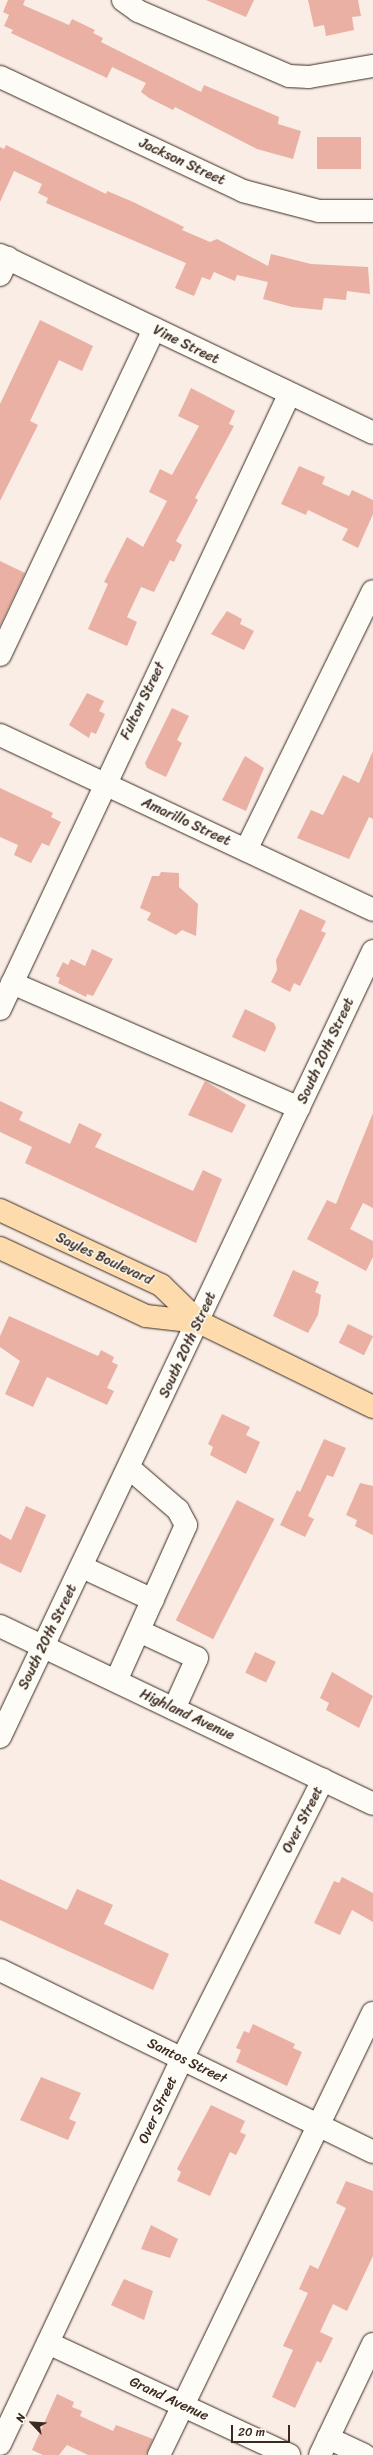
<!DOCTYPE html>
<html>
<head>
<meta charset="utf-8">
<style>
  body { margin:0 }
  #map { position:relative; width:373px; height:2455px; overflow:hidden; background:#f9ede6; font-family:Sriracha,sans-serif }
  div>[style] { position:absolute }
  .building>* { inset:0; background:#e9b0a3; transform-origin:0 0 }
  .roads { filter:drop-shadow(0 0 1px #3b2a1e) drop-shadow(0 0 1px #3b2a1e) }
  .minor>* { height:22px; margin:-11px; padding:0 11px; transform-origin:11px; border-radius:11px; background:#fdfcf7 }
  .major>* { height:22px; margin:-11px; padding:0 11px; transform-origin:11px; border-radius:11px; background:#fddbac }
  span { translate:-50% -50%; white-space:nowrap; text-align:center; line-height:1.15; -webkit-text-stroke:3px #fdfcf7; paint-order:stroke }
  .street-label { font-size:14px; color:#3b2a1e }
  .north { position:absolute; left:12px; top:2403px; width:40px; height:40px; -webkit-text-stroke:3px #fdfcf7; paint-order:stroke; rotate:295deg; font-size:11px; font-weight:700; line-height:16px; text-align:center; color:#3b2a1e }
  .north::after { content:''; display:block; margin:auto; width:14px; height:18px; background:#3b2a1e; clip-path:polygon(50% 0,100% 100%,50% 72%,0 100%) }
  .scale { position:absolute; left:231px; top:2425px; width:59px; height:18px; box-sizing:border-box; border:2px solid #3b2a1e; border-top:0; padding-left:5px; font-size:12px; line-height:14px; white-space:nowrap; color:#3b2a1e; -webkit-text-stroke:3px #fdfcf7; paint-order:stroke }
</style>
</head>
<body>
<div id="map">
  <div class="building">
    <div style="clip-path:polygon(8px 0,25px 0,23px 5px,69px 25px,72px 19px,95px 30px,93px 33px,103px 38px,101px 42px,201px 92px,204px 85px,279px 117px,278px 124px,301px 131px,293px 159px,257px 149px,175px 107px,173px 110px,149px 98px,141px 92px,146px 83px,112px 67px,107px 78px,11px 33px,13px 30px,4px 26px,9px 15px,3px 12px)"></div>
    <div style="clip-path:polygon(206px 0,254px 0,246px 17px)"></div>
    <div style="clip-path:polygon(308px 0,358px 0,361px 16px,352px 17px,354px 30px,326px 36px,324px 25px,314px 27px)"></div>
    <div style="left:317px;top:137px;width:44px;height:32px"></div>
    <div style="clip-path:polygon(6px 145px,106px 194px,107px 191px,131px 201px,184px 227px,182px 230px,210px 242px,217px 239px,268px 266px,271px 254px,311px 264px,368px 267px,370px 294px,347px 291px,346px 300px,324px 298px,322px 310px,292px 307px,263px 299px,268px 282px,237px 275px,235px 281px,214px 272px,210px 280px,202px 277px,194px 296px,175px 288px,186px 263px,46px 203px,48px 198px,38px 193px,42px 184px,14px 171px,0 202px,0 147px,4px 149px)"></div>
    <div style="clip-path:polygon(40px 320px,93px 346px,82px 371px,59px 360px,30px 421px,38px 425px,0 501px,0 404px)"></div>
    <div style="clip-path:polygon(191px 388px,235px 411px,229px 424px,234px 426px,195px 498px,198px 500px,176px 541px,182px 545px,174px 562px,170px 560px,154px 592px,141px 587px,127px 617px,137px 622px,127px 646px,88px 629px,108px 584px,104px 582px,127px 537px,143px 547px,167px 501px,149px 492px,160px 469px,172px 475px,199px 426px,178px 416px)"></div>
    <div style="clip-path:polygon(299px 466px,325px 477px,322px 484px,349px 496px,352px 490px,373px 500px,373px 514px,358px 548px,342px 540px,348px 529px,308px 510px,306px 515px,281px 504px)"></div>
    <div style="clip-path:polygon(0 561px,25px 573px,0 626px)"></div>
    <div style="clip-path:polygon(227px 611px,242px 619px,240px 624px,254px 631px,244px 650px,211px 634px)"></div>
    <div style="clip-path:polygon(87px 693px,104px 701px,99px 711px,105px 714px,96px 734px,91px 732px,89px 738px,69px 725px)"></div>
    <div style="clip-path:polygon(172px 708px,189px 716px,177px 740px,182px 743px,166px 777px,147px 768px,145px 763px)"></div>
    <div style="clip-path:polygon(373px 751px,373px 819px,369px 817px,349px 859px,297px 838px,311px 810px,323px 815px,343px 775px,359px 783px)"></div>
    <div style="clip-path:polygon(245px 756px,264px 768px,246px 811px,222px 800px)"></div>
    <div style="clip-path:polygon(0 788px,53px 813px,51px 817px,61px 822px,49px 846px,42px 843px,31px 863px,14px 855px,18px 845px,0 837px)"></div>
    <div style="clip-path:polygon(161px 872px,179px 873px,179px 887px,198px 904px,196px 936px,182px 930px,176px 935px,147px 920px,151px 913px,140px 908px,152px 876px,159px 876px)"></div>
    <div style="clip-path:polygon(300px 909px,326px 921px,321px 931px,326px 933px,300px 986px,294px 983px,290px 992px,271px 982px,277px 970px,276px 960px)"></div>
    <div style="clip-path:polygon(92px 949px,113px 959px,93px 996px,87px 994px,86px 997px,58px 983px,60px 978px,56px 976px,63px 962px,68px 965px,71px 959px,85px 966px)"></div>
    <div style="clip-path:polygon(245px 1009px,274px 1023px,276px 1028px,265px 1052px,232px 1037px)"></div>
    <div style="clip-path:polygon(205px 1081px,246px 1105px,232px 1133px,188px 1115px)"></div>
    <div style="clip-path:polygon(0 1101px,23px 1112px,19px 1120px,70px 1144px,79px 1123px,102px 1134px,95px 1147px,193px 1191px,203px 1170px,222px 1179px,196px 1243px,25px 1163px,32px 1147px,0 1132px)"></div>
    <div style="clip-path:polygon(373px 1113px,373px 1208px,363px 1203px,350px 1229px,373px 1241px,373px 1257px,366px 1271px,307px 1239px,327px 1200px,336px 1204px)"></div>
    <div style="clip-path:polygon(293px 1270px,319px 1282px,315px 1292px,321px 1295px,318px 1315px,308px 1333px,273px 1316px)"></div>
    <div style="clip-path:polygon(9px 1316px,98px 1356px,101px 1350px,114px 1357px,112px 1362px,118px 1365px,107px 1388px,114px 1391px,107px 1405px,47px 1377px,33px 1407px,5px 1394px,20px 1361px,0 1347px,0 1336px)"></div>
    <div style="left:348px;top:1324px;width:28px;height:21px;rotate:26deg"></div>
    <div style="clip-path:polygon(222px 1414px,250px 1427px,246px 1435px,260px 1442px,246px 1474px,210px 1455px,213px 1447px,208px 1444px)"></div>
    <div style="clip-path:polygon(324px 1439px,346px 1448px,333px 1477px,327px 1475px,308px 1516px,314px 1519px,305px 1537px,280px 1525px,297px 1490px,300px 1492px)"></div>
    <div style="clip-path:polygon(360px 1483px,373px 1486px,373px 1535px,355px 1526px,357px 1520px,346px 1515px)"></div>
    <div style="left:237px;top:1500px;width:42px;height:135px;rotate:27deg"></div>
    <div style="clip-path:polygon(26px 1506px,46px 1515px,21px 1573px,0 1563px,0 1534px,11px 1540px)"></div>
    <div style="left:255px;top:1652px;width:23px;height:23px;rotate:25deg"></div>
    <div style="clip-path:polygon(332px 1672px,373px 1696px,359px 1728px,326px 1710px,329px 1703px,320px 1698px)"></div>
    <div style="clip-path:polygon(342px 1877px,373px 1893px,373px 1922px,352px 1910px,340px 1935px,314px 1923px,334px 1881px,339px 1883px)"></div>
    <div style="clip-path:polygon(0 1879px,67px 1910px,77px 1889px,113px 1905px,104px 1924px,169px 1954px,153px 1990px,0 1920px)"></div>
    <div style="clip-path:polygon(253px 2024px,295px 2044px,293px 2048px,302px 2052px,287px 2086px,236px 2062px,241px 2050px,236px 2048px,244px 2031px,249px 2033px)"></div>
    <div style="clip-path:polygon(41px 2077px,81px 2093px,69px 2119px,76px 2122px,68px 2140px,20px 2120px)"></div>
    <div style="clip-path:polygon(211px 2105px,245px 2121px,240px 2132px,246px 2135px,236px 2155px,230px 2152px,210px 2196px,177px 2181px,181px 2172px,177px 2169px)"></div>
    <div style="clip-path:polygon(346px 2181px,373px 2191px,373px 2256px,347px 2311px,333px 2304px,320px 2332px,333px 2338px,321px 2363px,317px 2361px,295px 2408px,272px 2397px,293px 2350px,283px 2346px,308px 2293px,299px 2289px,310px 2265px,318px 2269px,346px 2208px,336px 2203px)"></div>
    <div style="clip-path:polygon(151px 2225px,178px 2239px,170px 2258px,141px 2249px)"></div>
    <div style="clip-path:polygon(124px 2279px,153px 2291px,144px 2320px,111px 2305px)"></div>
    <div style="clip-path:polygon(57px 2394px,74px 2402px,72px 2407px,82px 2411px,80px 2416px,113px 2431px,116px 2425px,153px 2439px,146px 2455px,88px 2455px,67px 2445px,59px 2455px,43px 2455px,32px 2450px)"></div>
  </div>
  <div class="roads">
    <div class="minor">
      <div style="left:123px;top:0;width:19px;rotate:36deg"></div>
      <div style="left:138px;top:11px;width:164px;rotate:23.3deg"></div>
      <div style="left:289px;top:76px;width:20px;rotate:3deg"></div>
      <div style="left:309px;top:77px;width:65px;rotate:-9.8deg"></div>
      <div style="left:0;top:77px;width:268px;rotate:25.1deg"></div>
      <div style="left:243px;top:191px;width:79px;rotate:14.7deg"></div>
      <div style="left:319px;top:211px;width:54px"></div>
      <div style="left:0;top:255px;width:413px;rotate:25.5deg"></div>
      <div style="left:0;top:275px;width:19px;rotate:-65deg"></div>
      <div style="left:0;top:655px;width:361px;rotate:-64.7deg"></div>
      <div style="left:0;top:735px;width:412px;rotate:25.1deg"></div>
      <div style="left:246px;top:850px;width:288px;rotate:-63.9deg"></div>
      <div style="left:12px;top:983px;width:313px;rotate:23.5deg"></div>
      <div style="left:0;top:1009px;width:679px;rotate:-64.79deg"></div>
      <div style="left:82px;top:1567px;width:78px;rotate:24.9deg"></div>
      <div style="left:0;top:1626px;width:413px;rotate:25.5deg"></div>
      <div style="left:139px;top:1631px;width:64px;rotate:25deg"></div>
      <div style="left:197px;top:1658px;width:56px;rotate:114.3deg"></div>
      <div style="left:116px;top:1681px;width:171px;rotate:-65.8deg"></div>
      <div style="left:186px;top:1525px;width:17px;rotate:-118deg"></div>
      <div style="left:178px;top:1510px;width:65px;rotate:-139.4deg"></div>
      <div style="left:0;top:1737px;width:870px;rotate:-64.61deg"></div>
      <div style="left:0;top:1970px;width:415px;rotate:26deg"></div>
      <div style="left:48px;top:2343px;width:266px;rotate:24.9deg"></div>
      <div style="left:328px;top:2438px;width:40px;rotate:25deg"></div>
      <div style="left:0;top:2444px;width:426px;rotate:-64.7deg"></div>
      <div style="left:182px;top:2059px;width:313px;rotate:-63.2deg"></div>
      <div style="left:159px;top:2455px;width:491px;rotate:-64.2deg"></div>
      <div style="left:320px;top:2455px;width:123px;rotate:-64.5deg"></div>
    </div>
    <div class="major">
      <div style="left:0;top:1210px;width:178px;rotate:25deg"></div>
      <div style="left:161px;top:1285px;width:53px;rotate:44.2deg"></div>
      <div style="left:199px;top:1322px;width:194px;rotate:26deg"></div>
      <div style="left:0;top:1248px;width:161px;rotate:25deg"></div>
      <div style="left:146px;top:1316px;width:53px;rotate:6.5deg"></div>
    </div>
  </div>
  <div class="street-label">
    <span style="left:182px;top:162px;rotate:25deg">Jackson Street</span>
    <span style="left:186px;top:345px;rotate:26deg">Vine Street</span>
    <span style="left:143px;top:701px;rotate:-64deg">Fulton Street</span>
    <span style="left:186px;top:822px;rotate:25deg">Amarillo Street</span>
    <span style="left:326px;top:1051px;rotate:-65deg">South 20th Street</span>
    <span style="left:104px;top:1259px;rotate:25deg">Sayles Boulevard</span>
    <span style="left:188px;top:1345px;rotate:-65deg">South 20th Street</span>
    <span style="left:48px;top:1637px;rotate:-64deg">South 20th Street</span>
    <span style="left:187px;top:1715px;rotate:25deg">Highland Avenue</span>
    <span style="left:303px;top:1820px;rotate:-63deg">Over Street</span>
    <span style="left:187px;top:2061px;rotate:26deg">Santos Street</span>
    <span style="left:158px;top:2110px;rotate:-65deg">Over Street</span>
    <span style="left:169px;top:2399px;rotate:25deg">Grand Avenue</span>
  </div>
  <div class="north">N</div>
  <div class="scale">20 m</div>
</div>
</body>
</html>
